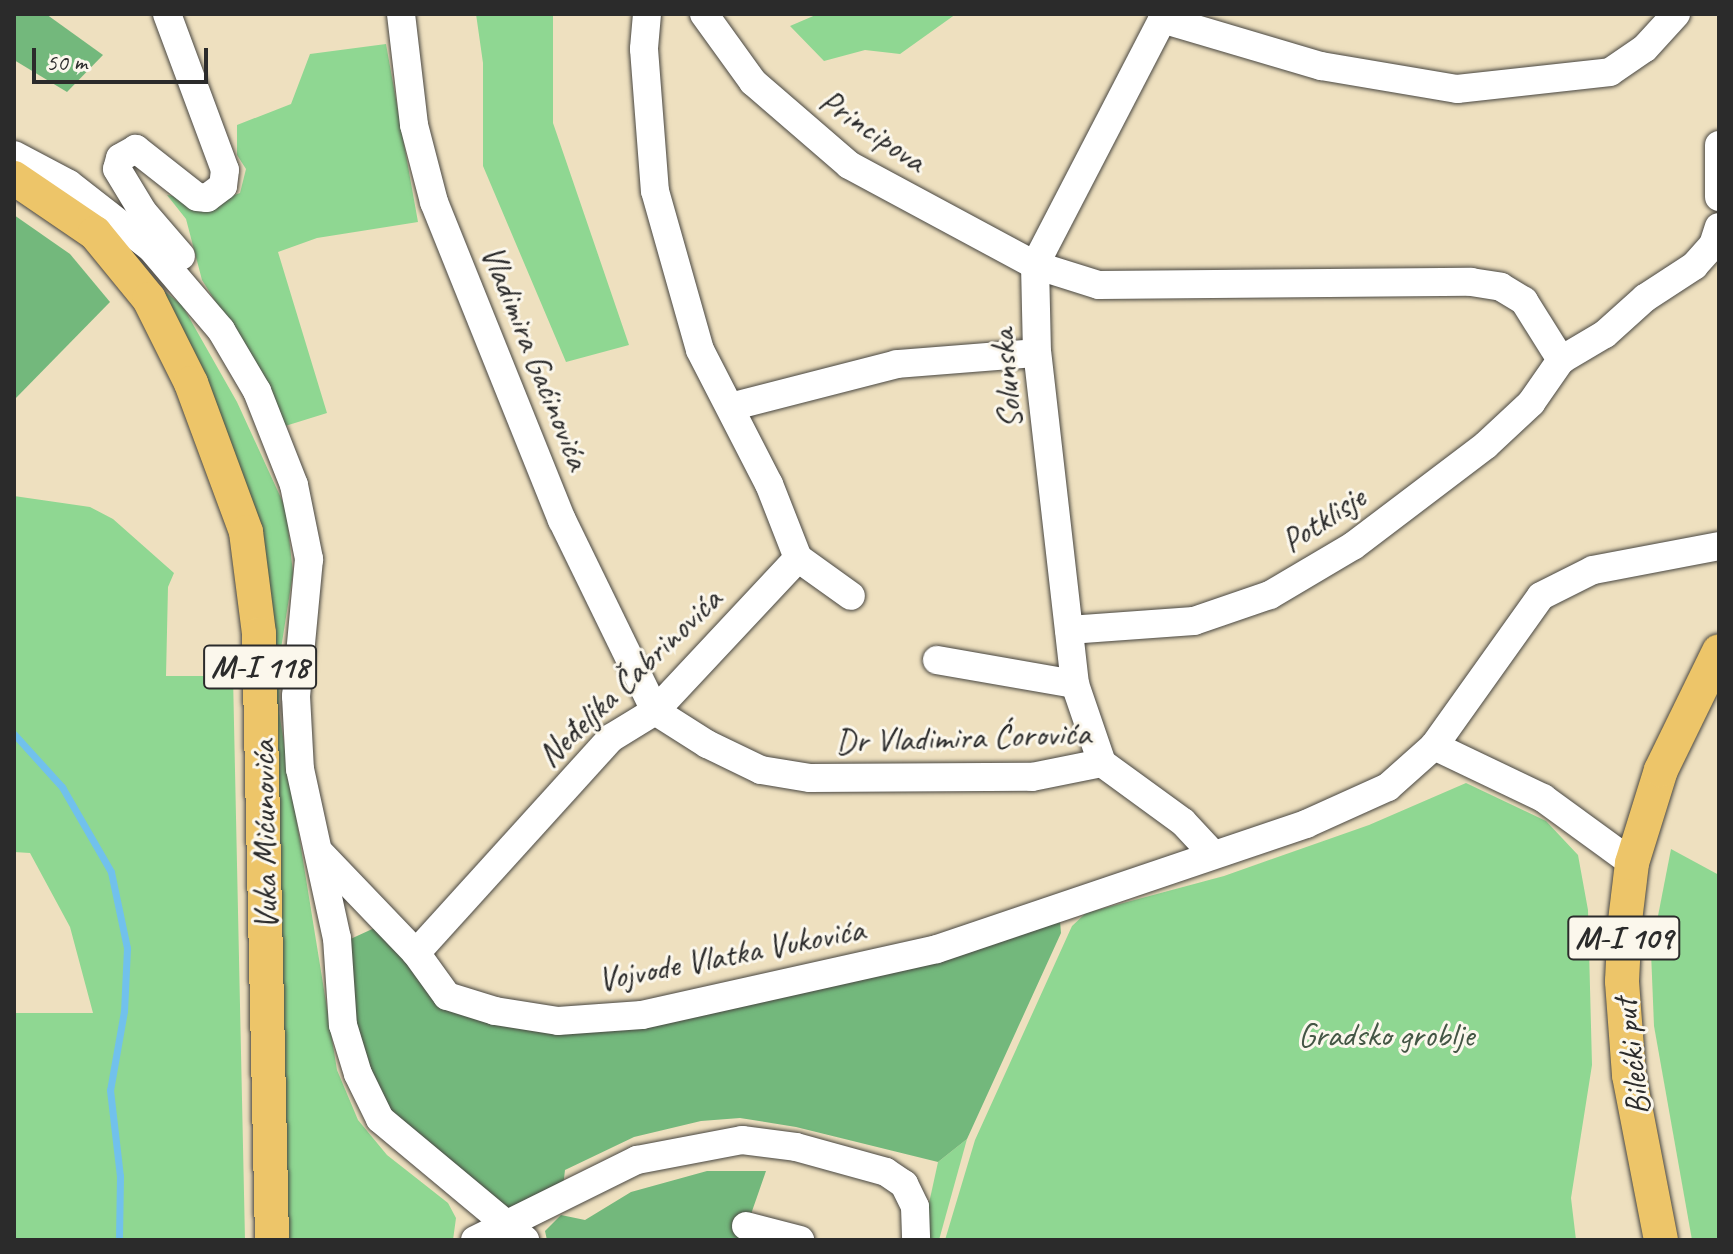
<!DOCTYPE html>
<html>
<head>
<meta charset="utf-8">
<style>
  body { margin:0 }
  #map { position:relative; width:1733px; height:1254px; overflow:hidden; background:#eee0bf; font-family:Caveat,sans-serif }
  div>[style] { position:absolute }
  .green>* { inset:0; background:#8fd792 }
  .forest>* { inset:0; background:#73b87c }
  .stream>* { height:7px; margin:-3.5px; padding:0 3.5px; transform-origin:3.5px; border-radius:3.5px; background:#71c1ec }
  .roads { filter:drop-shadow(0 0 2px #484641) drop-shadow(0 0 2px #484641) }
  .minor>* { height:28px; margin:-14px; padding:0 14px; transform-origin:14px; border-radius:14px; background:#fff }
  .major>* { height:34px; margin:-17px; padding:0 17px; transform-origin:17px; border-radius:17px; background:#edc569 }
  span { translate:-50% -50%; white-space:nowrap; text-align:center; line-height:1.15; -webkit-text-stroke:6px #fbf7ec; paint-order:stroke }
  .shield-label span { padding:2px 6px; background:#fbf7ec; border:2px solid; border-radius:6px; -webkit-text-stroke-width:0 }
  .shield-label { font-size:32px; color:#2b2b2b; font-weight:700 }
  .street-label { font-size:34px; color:#2b2b2b }
  .park-label { font-size:34px; color:#445645 }
  .frame { position:absolute; inset:0; border:16px solid #2b2b2b; pointer-events:none }
  .scale { position:absolute; left:32px; top:48px; width:176px; height:36px; box-sizing:border-box; border:4px solid #2b2b2b; border-top:0; padding-left:10px; font-size:24px; line-height:28px; white-space:nowrap; color:#2b2b2b; -webkit-text-stroke:6px #fbf7ec; paint-order:stroke }
</style>
</head>
<body>
<div id="map">
  <div class="green">
    <div style="clip-path:polygon(476px 14px,553px 14px,553px 123px,629px 345px,566px 362px,483px 166px,483px 63px)"></div>
    <div style="clip-path:polygon(818px 14px,956px 14px,900px 54px,865px 50px,824px 61px,790px 26px)"></div>
    <div style="clip-path:polygon(386px 44px,418px 222px,317px 238px,278px 252px,327px 413px,282px 427px,246px 350px,202px 280px,186px 219px,167px 195px,213px 203px,240px 193px,246px 169px,237px 155px,237px 125px,291px 104px,310px 54px)"></div>
    <div style="clip-path:polygon(154px 283px,182px 305px,237px 402px,286px 509px,293px 573px,280px 655px,279px 712px,337px 1070px,358px 1120px,387px 1155px,448px 1203px,456px 1218px,453px 1240px,284px 1240px,262px 568px)"></div>
    <div style="clip-path:polygon(14px 496px,90px 507px,113px 519px,174px 573px,168px 587px,166px 676px,233px 676px,245px 1240px,14px 1240px,14px 1013px,93px 1013px,70px 927px,30px 853px,14px 852px)"></div>
    <div style="clip-path:polygon(1466px 783px,1546px 821px,1578px 855px,1588px 910px,1592px 1065px,1571px 1198px,1576px 1240px,945px 1240px,975px 1140px,1072px 926px,1086px 913px,1224px 876px,1369px 825px)"></div>
    <div style="clip-path:polygon(1671px 849px,1719px 875px,1719px 1240px,1692px 1240px,1654px 1026px,1651px 952px)"></div>
    <div style="clip-path:polygon(967px 1139px,939px 1240px,921px 1240px,938px 1162px)"></div>
  </div>
  <div class="forest">
    <div style="clip-path:polygon(14px 14px,46px 14px,103px 55px,67px 92px,14px 60px)"></div>
    <div style="clip-path:polygon(14px 215px,70px 254px,110px 302px,14px 400px)"></div>
    <div style="clip-path:polygon(1060px 921px,1061px 933px,967px 1139px,938px 1162px,796px 1127px,740px 1118px,701px 1121px,634px 1137px,565px 1170px,563px 1187px,522px 1208px,500px 1210px,413px 1140px,364px 1074px,344px 942px,381px 925px,442px 1003px,558px 1025px)"></div>
    <div style="clip-path:polygon(707px 1171px,766px 1171px,742px 1240px,547px 1240px,545px 1231px,561px 1215px,585px 1220px,631px 1192px)"></div>
  </div>
  <div class="stream">
    <div style="left:14px;top:734px;width:72px;rotate:47.8deg"></div>
    <div style="left:62px;top:787px;width:98px;rotate:60deg"></div>
    <div style="left:111px;top:872px;width:78px;rotate:78.1deg"></div>
    <div style="left:127px;top:948px;width:63px;rotate:92.7deg"></div>
    <div style="left:124px;top:1011px;width:80px;rotate:100deg"></div>
    <div style="left:110px;top:1090px;width:87px;rotate:83.4deg"></div>
    <div style="left:120px;top:1176px;width:64px;rotate:90.9deg"></div>
  </div>
  <div class="roads">
    <div class="minor">
      <div style="left:167px;top:14px;width:166px;rotate:69.6deg"></div>
      <div style="left:225px;top:170px;width:16px;rotate:97deg"></div>
      <div style="left:223px;top:186px;width:20px;rotate:143deg"></div>
      <div style="left:207px;top:198px;width:10px;rotate:-174deg"></div>
      <div style="left:197px;top:197px;width:78px;rotate:-141.8deg"></div>
      <div style="left:136px;top:149px;width:18px;rotate:151deg"></div>
      <div style="left:120px;top:158px;width:11px;rotate:105deg"></div>
      <div style="left:117px;top:169px;width:50px;rotate:58.8deg"></div>
      <div style="left:143px;top:212px;width:58px;rotate:49.2deg"></div>
      <div style="left:401px;top:14px;width:112px;rotate:83.3deg"></div>
      <div style="left:414px;top:125px;width:80px;rotate:75.4deg"></div>
      <div style="left:434px;top:202px;width:343px;rotate:68.1deg"></div>
      <div style="left:562px;top:520px;width:212px;rotate:64deg"></div>
      <div style="left:647px;top:14px;width:35px;rotate:95deg"></div>
      <div style="left:644px;top:49px;width:142px;rotate:85.6deg"></div>
      <div style="left:655px;top:191px;width:165px;rotate:74.2deg"></div>
      <div style="left:700px;top:350px;width:151px;rotate:62.8deg"></div>
      <div style="left:769px;top:484px;width:79px;rotate:68.6deg"></div>
      <div style="left:704px;top:14px;width:84px;rotate:54.2deg"></div>
      <div style="left:753px;top:82px;width:127px;rotate:40.8deg"></div>
      <div style="left:849px;top:165px;width:211px;rotate:28.3deg"></div>
      <div style="left:1035px;top:265px;width:67px;rotate:17.4deg"></div>
      <div style="left:1099px;top:285px;width:372px;rotate:-0.5deg"></div>
      <div style="left:1471px;top:282px;width:30px;rotate:9deg"></div>
      <div style="left:1501px;top:287px;width:27px;rotate:31deg"></div>
      <div style="left:1524px;top:301px;width:70px;rotate:57.9deg"></div>
      <div style="left:1162px;top:19px;width:166px;rotate:16.5deg"></div>
      <div style="left:1321px;top:66px;width:138px;rotate:9.6deg"></div>
      <div style="left:1457px;top:89px;width:154px;rotate:-6.3deg"></div>
      <div style="left:1610px;top:72px;width:42px;rotate:-34.4deg"></div>
      <div style="left:1645px;top:48px;width:46px;rotate:-47.6deg"></div>
      <div style="left:1719px;top:145px;width:52px;rotate:90deg"></div>
      <div style="left:14px;top:155px;width:62px;rotate:27.8deg"></div>
      <div style="left:69px;top:184px;width:104px;rotate:38deg"></div>
      <div style="left:151px;top:248px;width:108px;rotate:49.5deg"></div>
      <div style="left:221px;top:330px;width:71px;rotate:59.5deg"></div>
      <div style="left:257px;top:391px;width:101px;rotate:68.5deg"></div>
      <div style="left:294px;top:485px;width:76px;rotate:78.5deg"></div>
      <div style="left:309px;top:559px;width:138px;rotate:95.4deg"></div>
      <div style="left:296px;top:696px;width:73px;rotate:86.9deg"></div>
      <div style="left:300px;top:769px;width:173px;rotate:77.7deg"></div>
      <div style="left:337px;top:938px;width:87px;rotate:86.1deg"></div>
      <div style="left:343px;top:1025px;width:51px;rotate:73deg"></div>
      <div style="left:358px;top:1074px;width:50px;rotate:63.9deg"></div>
      <div style="left:380px;top:1119px;width:189px;rotate:39.8deg"></div>
      <div style="left:730px;top:407px;width:172px;rotate:-14.4deg"></div>
      <div style="left:897px;top:364px;width:140px;rotate:-4.5deg"></div>
      <div style="left:798px;top:558px;width:65px;rotate:35.6deg"></div>
      <div style="left:1069px;top:630px;width:125px;rotate:-4.1deg"></div>
      <div style="left:1194px;top:621px;width:80px;rotate:-18.9deg"></div>
      <div style="left:1270px;top:595px;width:96px;rotate:-30.6deg"></div>
      <div style="left:1353px;top:546px;width:167px;rotate:-37.2deg"></div>
      <div style="left:1486px;top:445px;width:62px;rotate:-43deg"></div>
      <div style="left:1531px;top:403px;width:52px;rotate:-55.1deg"></div>
      <div style="left:1561px;top:360px;width:51px;rotate:-30.6deg"></div>
      <div style="left:1605px;top:334px;width:54px;rotate:-42deg"></div>
      <div style="left:1645px;top:298px;width:59px;rotate:-33.1deg"></div>
      <div style="left:1694px;top:266px;width:28px;rotate:-48deg"></div>
      <div style="left:1713px;top:245px;width:19px;rotate:-72deg"></div>
      <div style="left:937px;top:660px;width:140px;rotate:9.9deg"></div>
      <div style="left:655px;top:711px;width:62px;rotate:32.4deg"></div>
      <div style="left:707px;top:744px;width:60px;rotate:25.7deg"></div>
      <div style="left:761px;top:770px;width:50px;rotate:9.3deg"></div>
      <div style="left:810px;top:778px;width:222px;rotate:-0.3deg"></div>
      <div style="left:1032px;top:777px;width:71px;rotate:-11.3deg"></div>
      <div style="left:1102px;top:763px;width:100px;rotate:36.1deg"></div>
      <div style="left:1183px;top:822px;width:41px;rotate:47deg"></div>
      <div style="left:1434px;top:746px;width:121px;rotate:25.5deg"></div>
      <div style="left:1543px;top:798px;width:110px;rotate:36.1deg"></div>
      <div style="left:1102px;top:763px;width:83px;rotate:-108.9deg"></div>
      <div style="left:1075px;top:684px;width:333px;rotate:-96.5deg"></div>
      <div style="left:1037px;top:353px;width:88px;rotate:-91.3deg"></div>
      <div style="left:1035px;top:265px;width:283px;rotate:-62.6deg"></div>
      <div style="left:321px;top:854px;width:137px;rotate:46.2deg"></div>
      <div style="left:416px;top:953px;width:53px;rotate:54.2deg"></div>
      <div style="left:447px;top:996px;width:50px;rotate:17.4deg"></div>
      <div style="left:495px;top:1011px;width:64px;rotate:9deg"></div>
      <div style="left:558px;top:1021px;width:84px;rotate:-4.1deg"></div>
      <div style="left:642px;top:1015px;width:302px;rotate:-12.6deg"></div>
      <div style="left:937px;top:949px;width:390px;rotate:-18.7deg"></div>
      <div style="left:1306px;top:824px;width:90px;rotate:-24.3deg"></div>
      <div style="left:1388px;top:787px;width:62px;rotate:-41.7deg"></div>
      <div style="left:1434px;top:746px;width:184px;rotate:-54.5deg"></div>
      <div style="left:1541px;top:596px;width:58px;rotate:-26.6deg"></div>
      <div style="left:1593px;top:570px;width:128px;rotate:-10.8deg"></div>
      <div style="left:416px;top:953px;width:290px;rotate:-47.8deg"></div>
      <div style="left:611px;top:738px;width:52px;rotate:-31.5deg"></div>
      <div style="left:655px;top:711px;width:209px;rotate:-46.9deg"></div>
      <div style="left:746px;top:1226px;width:56px;rotate:14.5deg"></div>
      <div style="left:475px;top:1240px;width:181px;rotate:-26.3deg"></div>
      <div style="left:637px;top:1160px;width:107px;rotate:-10.8deg"></div>
      <div style="left:742px;top:1140px;width:54px;rotate:7.4deg"></div>
      <div style="left:796px;top:1147px;width:93px;rotate:15.5deg"></div>
      <div style="left:886px;top:1172px;width:22px;rotate:34deg"></div>
      <div style="left:904px;top:1184px;width:25px;rotate:64deg"></div>
      <div style="left:915px;top:1207px;width:33px;rotate:88deg"></div>
    </div>
    <div class="major">
      <div style="left:14px;top:178px;width:98px;rotate:34.2deg"></div>
      <div style="left:95px;top:233px;width:85px;rotate:50.7deg"></div>
      <div style="left:149px;top:299px;width:94px;rotate:63.4deg"></div>
      <div style="left:191px;top:383px;width:159px;rotate:69.7deg"></div>
      <div style="left:246px;top:532px;width:103px;rotate:82.7deg"></div>
      <div style="left:259px;top:634px;width:606px;rotate:88.77deg"></div>
      <div style="left:1661px;top:1240px;width:168px;rotate:-101deg"></div>
      <div style="left:1629px;top:1075px;width:94px;rotate:-94.3deg"></div>
      <div style="left:1622px;top:981px;width:60px;rotate:-87.1deg"></div>
      <div style="left:1625px;top:921px;width:58px;rotate:-83.1deg"></div>
      <div style="left:1632px;top:863px;width:97px;rotate:-72.7deg"></div>
      <div style="left:1661px;top:770px;width:132px;rotate:-64deg"></div>
    </div>
  </div>
  <div class="shield-label">
    <span style="left:260px;top:667px">M-I 118</span>
    <span style="left:1624px;top:938px">M-I 109</span>
  </div>
  <div class="street-label">
    <span style="left:873px;top:130px;rotate:34deg">Principova</span>
    <span style="left:536px;top:357px;rotate:68deg">Vladimira Gaćinovića</span>
    <span style="left:1006px;top:379px;rotate:-95deg">Solunska</span>
    <span style="left:1323px;top:519px;rotate:-33deg">Potklisje</span>
    <span style="left:629px;top:677px;rotate:-44deg">Neđeljka Čabrinovića</span>
    <span style="left:963px;top:737px;rotate:-2deg">Dr Vladimira Ćorovića</span>
    <span style="left:264px;top:835px;rotate:-91deg">Vuka Mićunovića</span>
    <span style="left:731px;top:954px;rotate:-11deg">Vojvode Vlatka Vukovića</span>
    <span style="left:1631px;top:1057px;rotate:-97deg">Bilećki put</span>
  </div>
  <div class="park-label">
    <span style="left:1386px;top:1035px">Gradsko groblje</span>
  </div>
  <div class="frame"></div>
  <div class="scale">50 m</div>
</div>
</body>
</html>
